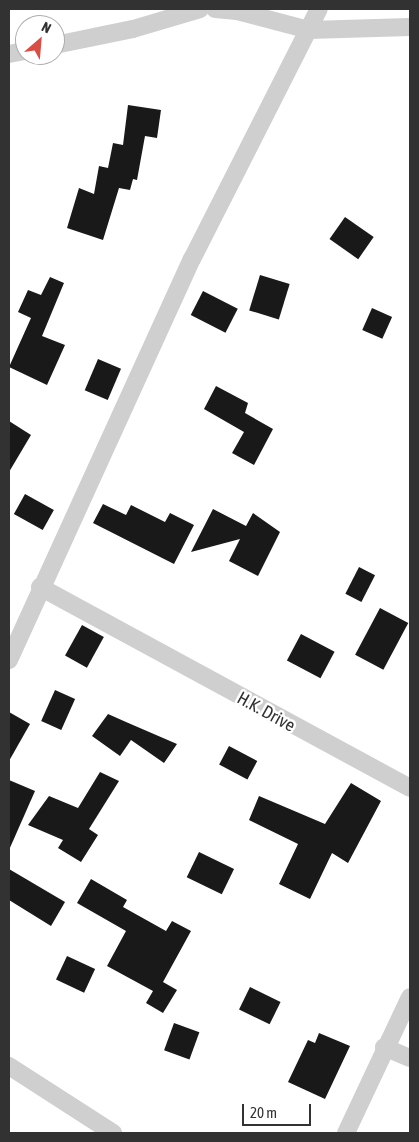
<!DOCTYPE html>
<html>
<head>
<meta charset="utf-8">
<style>
  body { margin:0 }
  #map { position:relative; width:419px; height:1142px; overflow:hidden; background:#fff; font-family:"Asap Condensed",sans-serif }
  div>[style] { position:absolute }
  .building>* { inset:0; background:#191919; transform-origin:0 0 }
  .minor>* { height:18px; margin:-9px; padding:0 9px; transform-origin:9px; border-radius:9px; background:#cfcfcf }
  span { translate:-50% -50%; white-space:nowrap; text-align:center; line-height:1.15; -webkit-text-stroke:5px #fff; paint-order:stroke }
  .street-label { font-size:18px; color:#323232 }
  .frame { position:absolute; inset:0; border:10px solid #323232; pointer-events:none }
  .north { position:absolute; left:15px; top:15px; width:50px; height:50px; box-sizing:border-box; background:#fff; border:1px solid #adadad; border-radius:50%; rotate:27deg; font-size:14px; font-weight:700; line-height:20px; text-align:center; color:#323232 }
  .north::after { content:''; display:block; margin:auto; width:18px; height:22px; background:#d94d45; clip-path:polygon(50% 0,100% 100%,50% 72%,0 100%) }
  .scale { position:absolute; left:242px; top:1104px; width:69px; height:22px; box-sizing:border-box; border:2px solid #323232; border-top:0; padding-left:6px; font-size:15px; line-height:18px; white-space:nowrap; color:#323232; -webkit-text-stroke:4px #fff; paint-order:stroke }
</style>
</head>
<body>
<div id="map">
  <div class="building">
    <div style="clip-path:polygon(128px 105px,161px 110px,157px 138px,145px 136px,137px 180px,133px 179px,130px 190px,119px 188px,103px 240px,67px 228px,79px 188px,94px 194px,99px 166px,108px 168px,113px 143px,123px 145px)"></div>
    <div style="left:345px;top:217px;width:35px;height:27px;rotate:35deg"></div>
    <div style="left:260px;top:275px;width:31px;height:37px;rotate:17deg"></div>
    <div style="clip-path:polygon(50px 277px,64px 283px,42px 336px,65px 345px,47px 385px,9px 367px,31px 318px,18px 312px,28px 290px,41px 295px)"></div>
    <div style="left:203px;top:291px;width:39px;height:27px;rotate:27deg"></div>
    <div style="left:372px;top:308px;width:22px;height:24px;rotate:24deg"></div>
    <div style="left:98px;top:359px;width:25px;height:34px;rotate:23deg"></div>
    <div style="clip-path:polygon(216px 386px,248px 403px,245px 413px,273px 429px,254px 465px,232px 453px,244px 432px,204px 409px)"></div>
    <div style="clip-path:polygon(9px 421px,31px 435px,9px 472px)"></div>
    <div style="left:25px;top:494px;width:33px;height:23px;rotate:29deg"></div>
    <div style="clip-path:polygon(103px 504px,126px 515px,131px 505px,165px 522px,170px 513px,194px 525px,174px 564px,93px 523px)"></div>
    <div style="clip-path:polygon(213px 509px,246px 526px,253px 513px,280px 532px,258px 576px,229px 561px,240px 539px,191px 552px)"></div>
    <div style="left:359px;top:567px;width:18px;height:30px;rotate:27deg"></div>
    <div style="left:380px;top:608px;width:32px;height:53px;rotate:28deg"></div>
    <div style="left:82px;top:625px;width:25px;height:35px;rotate:29deg"></div>
    <div style="left:301px;top:634px;width:38px;height:30px;rotate:28deg"></div>
    <div style="left:55px;top:690px;width:22px;height:34px;rotate:24deg"></div>
    <div style="clip-path:polygon(9px 712px,30px 724px,9px 761px)"></div>
    <div style="clip-path:polygon(108px 714px,126px 722px,177px 744px,164px 763px,131px 740px,120px 756px,92px 736px)"></div>
    <div style="left:229px;top:746px;width:32px;height:21px;rotate:28deg"></div>
    <div style="clip-path:polygon(100px 772px,119px 781px,89px 829px,98px 835px,81px 862px,58px 848px,63px 840px,28px 825px,49px 796px,78px 808px)"></div>
    <div style="clip-path:polygon(9px 780px,35px 791px,9px 850px)"></div>
    <div style="clip-path:polygon(351px 783px,381px 801px,348px 863px,332px 853px,310px 899px,279px 884px,298px 844px,249px 820px,259px 796px,325px 824px)"></div>
    <div style="left:199px;top:852px;width:39px;height:28px;rotate:26deg"></div>
    <div style="clip-path:polygon(9px 869px,65px 902px,51px 926px,9px 900px)"></div>
    <div style="clip-path:polygon(91px 879px,127px 900px,123px 907px,166px 931px,172px 921px,191px 931px,163px 982px,177px 990px,163px 1013px,146px 1003px,153px 991px,107px 966px,126px 931px,77px 903px)"></div>
    <div style="left:67px;top:956px;width:31px;height:26px;rotate:25deg"></div>
    <div style="left:250px;top:987px;width:34px;height:25px;rotate:26deg"></div>
    <div style="left:174px;top:1023px;width:27px;height:29px;rotate:20deg"></div>
    <div style="clip-path:polygon(319px 1033px,350px 1046px,325px 1099px,288px 1082px,308px 1040px,315px 1043px)"></div>
  </div>
  <div class="minor">
    <div style="left:215px;top:9px;width:22px;rotate:5deg"></div>
    <div style="left:237px;top:11px;width:74px;rotate:14.8deg"></div>
    <div style="left:309px;top:30px;width:101px;rotate:-1.7deg"></div>
    <div style="left:55px;top:45px;width:80px;rotate:-11.6deg"></div>
    <div style="left:133px;top:29px;width:70px;rotate:-16.6deg"></div>
    <div style="left:9px;top:54px;width:16px;rotate:-11deg"></div>
    <div style="left:40px;top:587px;width:421px;rotate:28.5deg"></div>
    <div style="left:9px;top:660px;width:441px;rotate:-65.5deg"></div>
    <div style="left:192px;top:259px;width:280px;rotate:-63.1deg"></div>
    <div style="left:384px;top:1047px;width:28px;rotate:23deg"></div>
    <div style="left:9px;top:1066px;width:124px;rotate:32.8deg"></div>
    <div style="left:346px;top:1133px;width:150px;rotate:-64.8deg"></div>
  </div>
  <div class="street-label">
    <span style="left:266px;top:712px;rotate:29deg">H.K. Drive</span>
  </div>
  <div class="frame"></div>
  <div class="north">N</div>
  <div class="scale">20 m</div>
</div>
</body>
</html>
